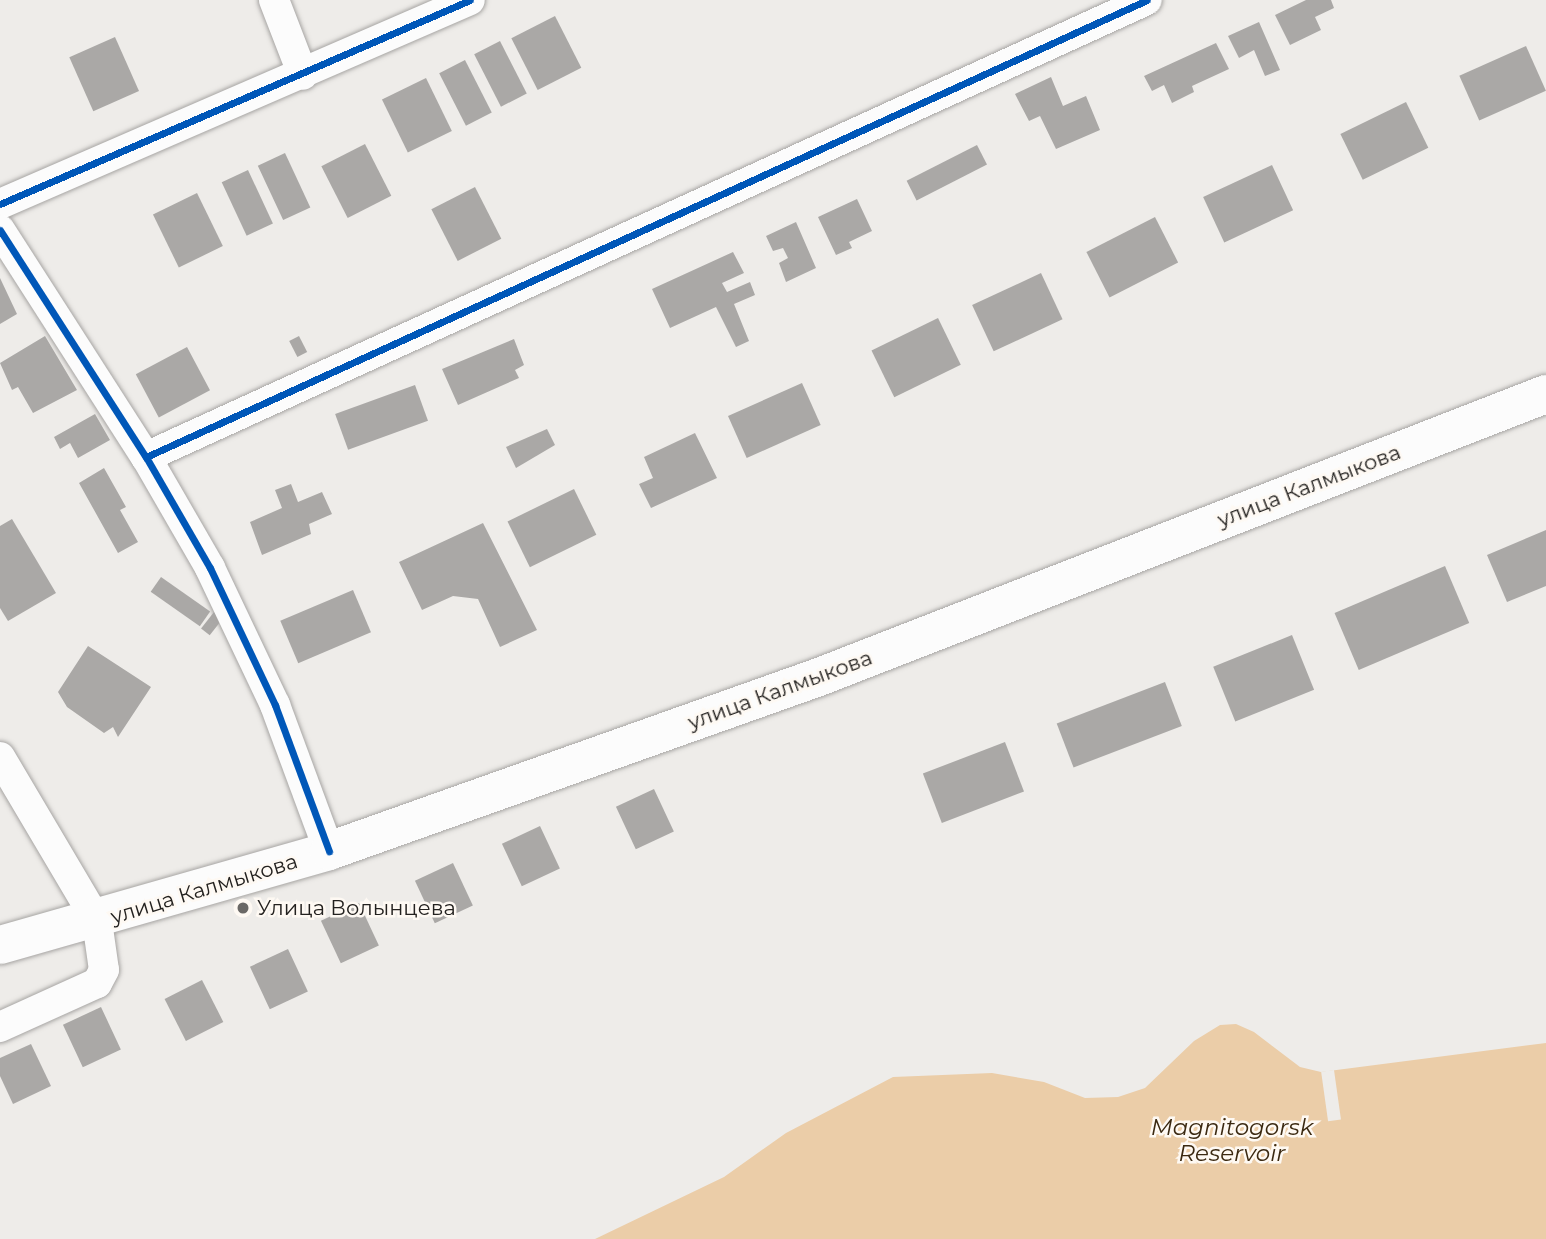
<!DOCTYPE html>
<html>
<head>
<meta charset="utf-8">
<style>
  body { margin:0 }
  #map { position:relative; width:1546px; height:1239px; overflow:hidden; background:#eeece9; font-family:Montserrat,sans-serif }
  div>[style] { position:absolute }
  .water>* { inset:0; background:#ebcda8 }
  .pier>* { inset:0; background:#eeece9; transform-origin:0 0 }
  .building>* { inset:0; background:#aaa8a6; transform-origin:0 0 }
  .roads { filter:drop-shadow(0 0 2px #a7a5a3) drop-shadow(0 0 2px #a7a5a3) }
  .street>* { height:30px; margin:-15px; padding:0 15px; transform-origin:15px; border-radius:15px; background:#fcfcfc }
  .secondary>* { height:38px; margin:-19px; padding:0 19px; transform-origin:19px; border-radius:19px; background:#fcfcfc }
  .cycleway>* { height:7px; margin:-3.5px; padding:0 3.5px; transform-origin:3.5px; border-radius:3.5px; background:#0057b8 }
  .dots>* { width:19px; height:19px; translate:-50% -50%; box-sizing:border-box; border:4px solid #fef9f3; border-radius:50% }
  span { translate:-50% -50%; white-space:nowrap; text-align:center; line-height:1.15; -webkit-text-stroke:5px #fef9f3; paint-order:stroke }
  .street-label { font-size:21px; color:#23211f }
  .poi-label { font-size:21px; color:#23211f }
  .left { translate:0 -50%; text-align:left }
  .water-label { font-size:23px; color:#3b2911; font-style:italic }
</style>
</head>
<body>
<div id="map">
  <div class="water">
    <div style="clip-path:polygon(1236px 1024px,1254px 1032px,1300px 1067px,1321px 1072px,1546px 1043px,1546px 1239px,595px 1239px,724px 1177px,786px 1133px,893px 1077px,992px 1073px,1044px 1082px,1085px 1098px,1118px 1097px,1145px 1088px,1194px 1041px,1220px 1025px)"></div>
  </div>
  <div class="pier">
    <div style="left:1334px;top:1070px;width:50px;height:13px;rotate:82deg"></div>
  </div>
  <div class="building">
    <div style="clip-path:polygon(1306px 0,1331px 0,1334px 8px,1315px 17px,1321px 30px,1290px 45px,1275px 15px)"></div>
    <div style="left:555px;top:16px;width:58px;height:49px;rotate:63deg"></div>
    <div style="clip-path:polygon(1259px 22px,1280px 70px,1265px 76px,1254px 50px,1239px 58px,1228px 36px)"></div>
    <div style="left:115px;top:37px;width:59px;height:50px;rotate:66deg"></div>
    <div style="left:500px;top:41px;width:59px;height:29px;rotate:63deg"></div>
    <div style="clip-path:polygon(1216px 43px,1229px 69px,1192px 86px,1194px 92px,1172px 103px,1164px 85px,1152px 91px,1144px 76px)"></div>
    <div style="left:1526px;top:46px;width:49px;height:73px;rotate:66deg"></div>
    <div style="left:465px;top:60px;width:59px;height:29px;rotate:63deg"></div>
    <div style="clip-path:polygon(1051px 77px,1063px 106px,1086px 96px,1100px 130px,1056px 149px,1040px 116px,1029px 121px,1015px 94px)"></div>
    <div style="left:426px;top:78px;width:59px;height:49px;rotate:64deg"></div>
    <div style="left:1406px;top:102px;width:51px;height:73px;rotate:64deg"></div>
    <div style="left:365px;top:144px;width:58px;height:49px;rotate:63deg"></div>
    <div style="left:977px;top:145px;width:22px;height:79px;rotate:63deg"></div>
    <div style="left:285px;top:153px;width:60px;height:30px;rotate:65deg"></div>
    <div style="left:1272px;top:165px;width:50px;height:76px;rotate:65deg"></div>
    <div style="left:248px;top:170px;width:59px;height:29px;rotate:65deg"></div>
    <div style="left:475px;top:187px;width:58px;height:49px;rotate:63deg"></div>
    <div style="left:197px;top:193px;width:59px;height:49px;rotate:64deg"></div>
    <div style="clip-path:polygon(857px 199px,872px 231px,849px 242px,852px 248px,836px 255px,818px 217px)"></div>
    <div style="left:1155px;top:217px;width:51px;height:77px;rotate:63deg"></div>
    <div style="clip-path:polygon(796px 222px,816px 268px,786px 282px,779px 263px,788px 258px,783px 248px,773px 251px,766px 236px)"></div>
    <div style="clip-path:polygon(733px 252px,744px 273px,722px 283px,727px 292px,750px 282px,755px 295px,734px 304px,749px 341px,736px 347px,716px 307px,670px 328px,652px 289px)"></div>
    <div style="left:1041px;top:273px;width:51px;height:76px;rotate:65deg"></div>
    <div style="clip-path:polygon(0 278px,17px 314px,0 324px)"></div>
    <div style="left:938px;top:318px;width:52px;height:74px;rotate:64deg"></div>
    <div style="clip-path:polygon(45px 336px,77px 390px,33px 413px,18px 387px,12px 390px,0 363px)"></div>
    <div style="left:299px;top:336px;width:18px;height:11px;rotate:63deg"></div>
    <div style="clip-path:polygon(514px 339px,524px 365px,515px 370px,519px 378px,458px 405px,442px 369px)"></div>
    <div style="left:187px;top:347px;width:49px;height:58px;rotate:62deg"></div>
    <div style="left:802px;top:383px;width:46px;height:81px;rotate:66deg"></div>
    <div style="left:415px;top:385px;width:38px;height:85px;rotate:70deg"></div>
    <div style="clip-path:polygon(95px 414px,110px 440px,78px 458px,70px 443px,60px 449px,54px 437px)"></div>
    <div style="clip-path:polygon(547px 429px,555px 445px,516px 468px,506px 447px)"></div>
    <div style="clip-path:polygon(695px 433px,717px 478px,651px 508px,639px 484px,653px 478px,644px 457px)"></div>
    <div style="clip-path:polygon(104px 468px,126px 507px,120px 510px,138px 542px,118px 553px,79px 483px)"></div>
    <div style="clip-path:polygon(291px 484px,298px 502px,322px 492px,332px 514px,309px 524px,311px 534px,262px 555px,250px 522px,282px 508px,275px 490px)"></div>
    <div style="left:574px;top:489px;width:51px;height:74px;rotate:64deg"></div>
    <div style="clip-path:polygon(12px 519px,56px 593px,8px 621px,0 608px,0 526px)"></div>
    <div style="clip-path:polygon(483px 523px,537px 630px,500px 647px,478px 599px,453px 596px,422px 610px,399px 562px)"></div>
    <div style="clip-path:polygon(1546px 530px,1546px 586px,1507px 602px,1487px 555px)"></div>
    <div style="left:1445px;top:566px;width:62px;height:120px;rotate:67deg"></div>
    <div style="left:161px;top:577px;width:60px;height:18px;rotate:35deg"></div>
    <div style="left:353px;top:590px;width:46px;height:79px;rotate:67deg"></div>
    <div style="left:214px;top:612px;width:11px;height:21px;rotate:38deg"></div>
    <div style="left:1292px;top:635px;width:59px;height:85px;rotate:68deg"></div>
    <div style="clip-path:polygon(88px 646px,151px 687px,118px 737px,113px 727px,104px 733px,67px 707px,58px 692px)"></div>
    <div style="left:1165px;top:682px;width:47px;height:116px;rotate:69deg"></div>
    <div style="left:1005px;top:742px;width:53px;height:88px;rotate:69deg"></div>
    <div style="left:654px;top:789px;width:47px;height:42px;rotate:65deg"></div>
    <div style="left:540px;top:826px;width:47px;height:42px;rotate:65deg"></div>
    <div style="left:453px;top:863px;width:47px;height:42px;rotate:65deg"></div>
    <div style="left:359px;top:903px;width:47px;height:42px;rotate:65deg"></div>
    <div style="left:288px;top:949px;width:47px;height:42px;rotate:65deg"></div>
    <div style="left:202px;top:980px;width:47px;height:42px;rotate:63deg"></div>
    <div style="left:101px;top:1007px;width:47px;height:42px;rotate:65deg"></div>
    <div style="clip-path:polygon(31px 1044px,51px 1086px,13px 1104px,0 1076px,0 1058px)"></div>
  </div>
  <div class="roads">
    <div class="street">
      <div style="left:274px;top:0;width:80px;rotate:68.9deg"></div>
      <div style="left:0;top:204px;width:512px;rotate:-23.46deg"></div>
      <div style="left:0;top:230px;width:270px;rotate:57.3deg"></div>
      <div style="left:146px;top:457px;width:128px;rotate:60deg"></div>
      <div style="left:210px;top:568px;width:152px;rotate:64.6deg"></div>
      <div style="left:275px;top:705px;width:156px;rotate:69.7deg"></div>
      <div style="left:146px;top:457px;width:1100px;rotate:-24.54deg"></div>
      <div style="left:0;top:757px;width:191px;rotate:59.4deg"></div>
      <div style="left:97px;top:921px;width:49px;rotate:81.9deg"></div>
      <div style="left:104px;top:970px;width:15px;rotate:118deg"></div>
      <div style="left:97px;top:983px;width:107px;rotate:155.6deg"></div>
    </div>
    <div class="secondary">
      <div style="left:0;top:945px;width:342px;rotate:-15.9deg"></div>
      <div style="left:329px;top:851px;width:520px;rotate:-19.55deg"></div>
      <div style="left:819px;top:677px;width:780px;rotate:-21.27deg"></div>
    </div>
  </div>
  <div class="cycleway">
    <div style="left:0;top:204px;width:512px;rotate:-23.46deg"></div>
    <div style="left:0;top:230px;width:270px;rotate:57.3deg"></div>
    <div style="left:146px;top:457px;width:128px;rotate:60deg"></div>
    <div style="left:210px;top:568px;width:152px;rotate:64.6deg"></div>
    <div style="left:275px;top:705px;width:156px;rotate:69.7deg"></div>
    <div style="left:146px;top:457px;width:1100px;rotate:-24.54deg"></div>
  </div>
  <div class="dots">
    <div style="left:243px;top:908px;background:#6a6866"></div>
  </div>
  <div class="street-label">
    <span style="left:1309px;top:486px;rotate:-21deg">улица Калмыкова</span>
    <span style="left:780px;top:690px;rotate:-20deg">улица Калмыкова</span>
    <span style="left:204px;top:889px;rotate:-17deg">улица Калмыкова</span>
  </div>
  <div class="poi-label">
    <span class="left" style="left:257px;top:908px">Улица Волынцева</span>
  </div>
  <div class="water-label">
    <span style="left:1232px;top:1140px">Magnitogorsk<br>Reservoir</span>
  </div>
</div>
</body>
</html>
